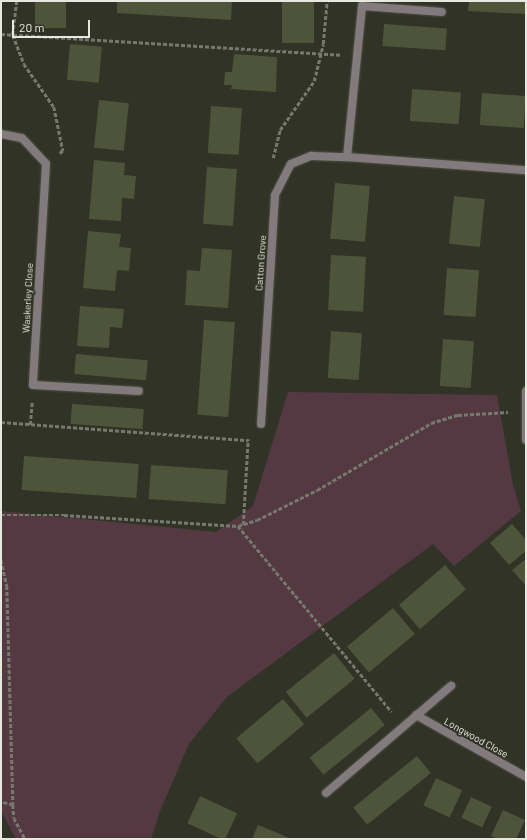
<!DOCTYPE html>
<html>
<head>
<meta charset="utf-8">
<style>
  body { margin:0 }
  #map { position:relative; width:527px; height:840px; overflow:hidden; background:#303325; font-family:Barlow,sans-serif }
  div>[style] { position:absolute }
  .green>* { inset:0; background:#543943 }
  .building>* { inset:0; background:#4e5439; transform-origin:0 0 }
  .path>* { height:2.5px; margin-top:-1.25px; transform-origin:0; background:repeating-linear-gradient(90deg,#76796d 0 4px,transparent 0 6px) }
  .roads { filter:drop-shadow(0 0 1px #4d5043) drop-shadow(0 0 1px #4d5043) }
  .street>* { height:8px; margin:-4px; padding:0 4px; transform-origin:4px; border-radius:4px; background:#827a7d }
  span { translate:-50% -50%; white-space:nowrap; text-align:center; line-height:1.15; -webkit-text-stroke:4px #303325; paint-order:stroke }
  .street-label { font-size:10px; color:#e7e9e0 }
  .frame { position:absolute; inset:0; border:2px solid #e7e9e0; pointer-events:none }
  .scale { position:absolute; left:12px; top:20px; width:78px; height:18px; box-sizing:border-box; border:2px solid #e7e9e0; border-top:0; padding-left:5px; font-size:12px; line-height:14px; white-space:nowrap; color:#e7e9e0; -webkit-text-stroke:3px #303325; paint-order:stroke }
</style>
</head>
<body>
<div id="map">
  <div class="green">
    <div style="clip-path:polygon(288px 392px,497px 395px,513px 485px,521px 511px,454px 566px,433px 544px,227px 697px,189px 744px,160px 811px,151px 839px,16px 839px,1px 811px,1px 511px,216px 532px,253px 506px)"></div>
  </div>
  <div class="building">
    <div style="left:35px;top:1px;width:31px;height:27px"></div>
    <div style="clip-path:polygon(117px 1px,232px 1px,231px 20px,117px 13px)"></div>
    <div style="left:282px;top:1px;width:32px;height:42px"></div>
    <div style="clip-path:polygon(469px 1px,526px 1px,526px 14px,468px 11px)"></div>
    <div style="left:384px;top:24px;width:63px;height:22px;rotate:4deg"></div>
    <div style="left:70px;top:44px;width:32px;height:36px;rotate:5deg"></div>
    <div style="clip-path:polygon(234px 54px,277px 57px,276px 92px,231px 89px,232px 85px,224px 85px,225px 72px,232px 72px)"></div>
    <div style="left:412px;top:89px;width:49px;height:32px;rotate:4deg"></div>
    <div style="left:482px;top:93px;width:44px;height:32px;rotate:4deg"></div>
    <div style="left:99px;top:100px;width:30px;height:48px;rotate:6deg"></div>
    <div style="left:211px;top:106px;width:31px;height:47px;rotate:4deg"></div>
    <div style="clip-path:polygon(94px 160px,125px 163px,124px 175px,136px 176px,134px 199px,122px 198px,121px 221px,89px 219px)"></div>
    <div style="left:207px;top:167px;width:30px;height:57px;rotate:4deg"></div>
    <div style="left:335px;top:183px;width:35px;height:56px;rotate:5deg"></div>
    <div style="left:454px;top:196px;width:31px;height:48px;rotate:6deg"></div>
    <div style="clip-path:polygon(88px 231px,121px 234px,119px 247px,131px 248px,129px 271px,117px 270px,115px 291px,83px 288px)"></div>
    <div style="clip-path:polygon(202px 248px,232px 250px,228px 308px,185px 305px,187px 270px,200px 271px)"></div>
    <div style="left:331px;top:255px;width:35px;height:55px;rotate:3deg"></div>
    <div style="left:447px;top:268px;width:32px;height:47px;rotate:4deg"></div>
    <div style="clip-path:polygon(80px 306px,124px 309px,122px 328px,110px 327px,109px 348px,77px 346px)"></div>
    <div style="left:204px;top:320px;width:31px;height:95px;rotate:4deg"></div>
    <div style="left:331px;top:331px;width:31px;height:47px;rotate:4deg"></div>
    <div style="left:443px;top:339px;width:31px;height:47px;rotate:4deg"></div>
    <div style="left:76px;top:354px;width:72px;height:20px;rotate:5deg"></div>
    <div style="left:72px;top:404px;width:72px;height:20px;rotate:4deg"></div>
    <div style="left:24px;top:456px;width:115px;height:34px;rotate:4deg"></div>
    <div style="left:151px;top:465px;width:77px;height:34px;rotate:4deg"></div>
    <div style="clip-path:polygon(512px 524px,526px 540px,526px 551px,509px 565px,490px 543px)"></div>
    <div style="clip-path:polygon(526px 559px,526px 586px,512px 570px)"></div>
    <div style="left:445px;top:565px;width:32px;height:61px;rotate:49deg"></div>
    <div style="left:393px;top:608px;width:34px;height:60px;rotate:50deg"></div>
    <div style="left:334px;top:653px;width:33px;height:62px;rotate:51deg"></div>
    <div style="left:283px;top:699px;width:33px;height:61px;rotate:50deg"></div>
    <div style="left:371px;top:708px;width:22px;height:79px;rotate:51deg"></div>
    <div style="left:417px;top:756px;width:22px;height:82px;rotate:51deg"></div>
    <div style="left:436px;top:778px;width:29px;height:30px;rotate:25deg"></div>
    <div style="left:200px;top:796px;width:41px;height:30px;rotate:25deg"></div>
    <div style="left:471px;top:797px;width:23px;height:23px;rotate:25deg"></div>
    <div style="clip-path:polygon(503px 810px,525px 820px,516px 839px,497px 839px,491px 836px)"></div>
    <div style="clip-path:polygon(258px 825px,278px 833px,291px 839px,252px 839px)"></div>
  </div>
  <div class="path">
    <div style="left:17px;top:1px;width:34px;rotate:97deg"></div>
    <div style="left:13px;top:35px;width:31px;rotate:69deg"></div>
    <div style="left:24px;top:64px;width:52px;rotate:55.1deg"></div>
    <div style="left:54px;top:107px;width:45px;rotate:78.4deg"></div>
    <div style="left:63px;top:151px;width:5px;rotate:143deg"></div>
    <div style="left:1px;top:34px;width:340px;rotate:3.5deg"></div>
    <div style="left:273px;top:158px;width:29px;rotate:-76deg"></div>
    <div style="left:280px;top:130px;width:60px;rotate:-55.2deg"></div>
    <div style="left:314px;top:81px;width:38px;rotate:-76deg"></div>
    <div style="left:323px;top:44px;width:43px;rotate:-84.7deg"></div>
    <div style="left:1px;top:422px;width:248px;rotate:4.2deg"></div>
    <div style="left:30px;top:425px;width:24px;rotate:-85deg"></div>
    <div style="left:1px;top:515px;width:63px"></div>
    <div style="left:64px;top:515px;width:174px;rotate:3.6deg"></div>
    <div style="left:238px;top:526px;width:241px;rotate:50.4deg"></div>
    <div style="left:243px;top:525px;width:86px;rotate:-86.7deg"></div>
    <div style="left:238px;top:526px;width:20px;rotate:-18deg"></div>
    <div style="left:257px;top:520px;width:67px;rotate:-26.6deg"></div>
    <div style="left:317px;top:490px;width:132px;rotate:-30.4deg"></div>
    <div style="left:431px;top:423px;width:28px;rotate:-17deg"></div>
    <div style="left:458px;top:415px;width:50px;rotate:-3.4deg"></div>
    <div style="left:1px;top:560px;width:27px;rotate:77deg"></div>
    <div style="left:7px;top:586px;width:219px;rotate:88.4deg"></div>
    <div style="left:13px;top:805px;width:12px;rotate:-166deg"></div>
    <div style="left:13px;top:805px;width:13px;rotate:86deg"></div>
    <div style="left:14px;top:818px;width:24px;rotate:62deg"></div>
  </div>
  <div class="roads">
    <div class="street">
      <div style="left:1px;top:134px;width:21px;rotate:11deg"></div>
      <div style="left:22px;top:138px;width:35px;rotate:47deg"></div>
      <div style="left:46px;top:164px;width:221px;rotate:93.4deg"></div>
      <div style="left:33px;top:385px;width:106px;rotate:3.2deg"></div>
      <div style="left:347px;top:157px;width:152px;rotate:-84.3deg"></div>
      <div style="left:362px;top:6px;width:80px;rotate:4.3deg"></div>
      <div style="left:526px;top:391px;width:49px;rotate:90deg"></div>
      <div style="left:261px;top:424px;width:229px;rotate:-86.5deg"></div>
      <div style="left:275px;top:195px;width:35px;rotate:-63deg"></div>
      <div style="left:291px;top:164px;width:22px;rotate:-22deg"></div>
      <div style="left:311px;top:156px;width:36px;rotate:2deg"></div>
      <div style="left:347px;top:157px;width:179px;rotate:4.2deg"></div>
      <div style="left:416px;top:715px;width:126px;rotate:29.4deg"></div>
      <div style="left:326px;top:793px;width:165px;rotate:-40.6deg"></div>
    </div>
  </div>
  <div class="street-label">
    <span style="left:261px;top:263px;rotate:-86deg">Catton Grove</span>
    <span style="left:28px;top:298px;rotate:-87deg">Waskerley Close</span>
    <span style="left:476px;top:738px;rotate:29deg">Longwood Close</span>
  </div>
  <div class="frame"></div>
  <div class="scale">20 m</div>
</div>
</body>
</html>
